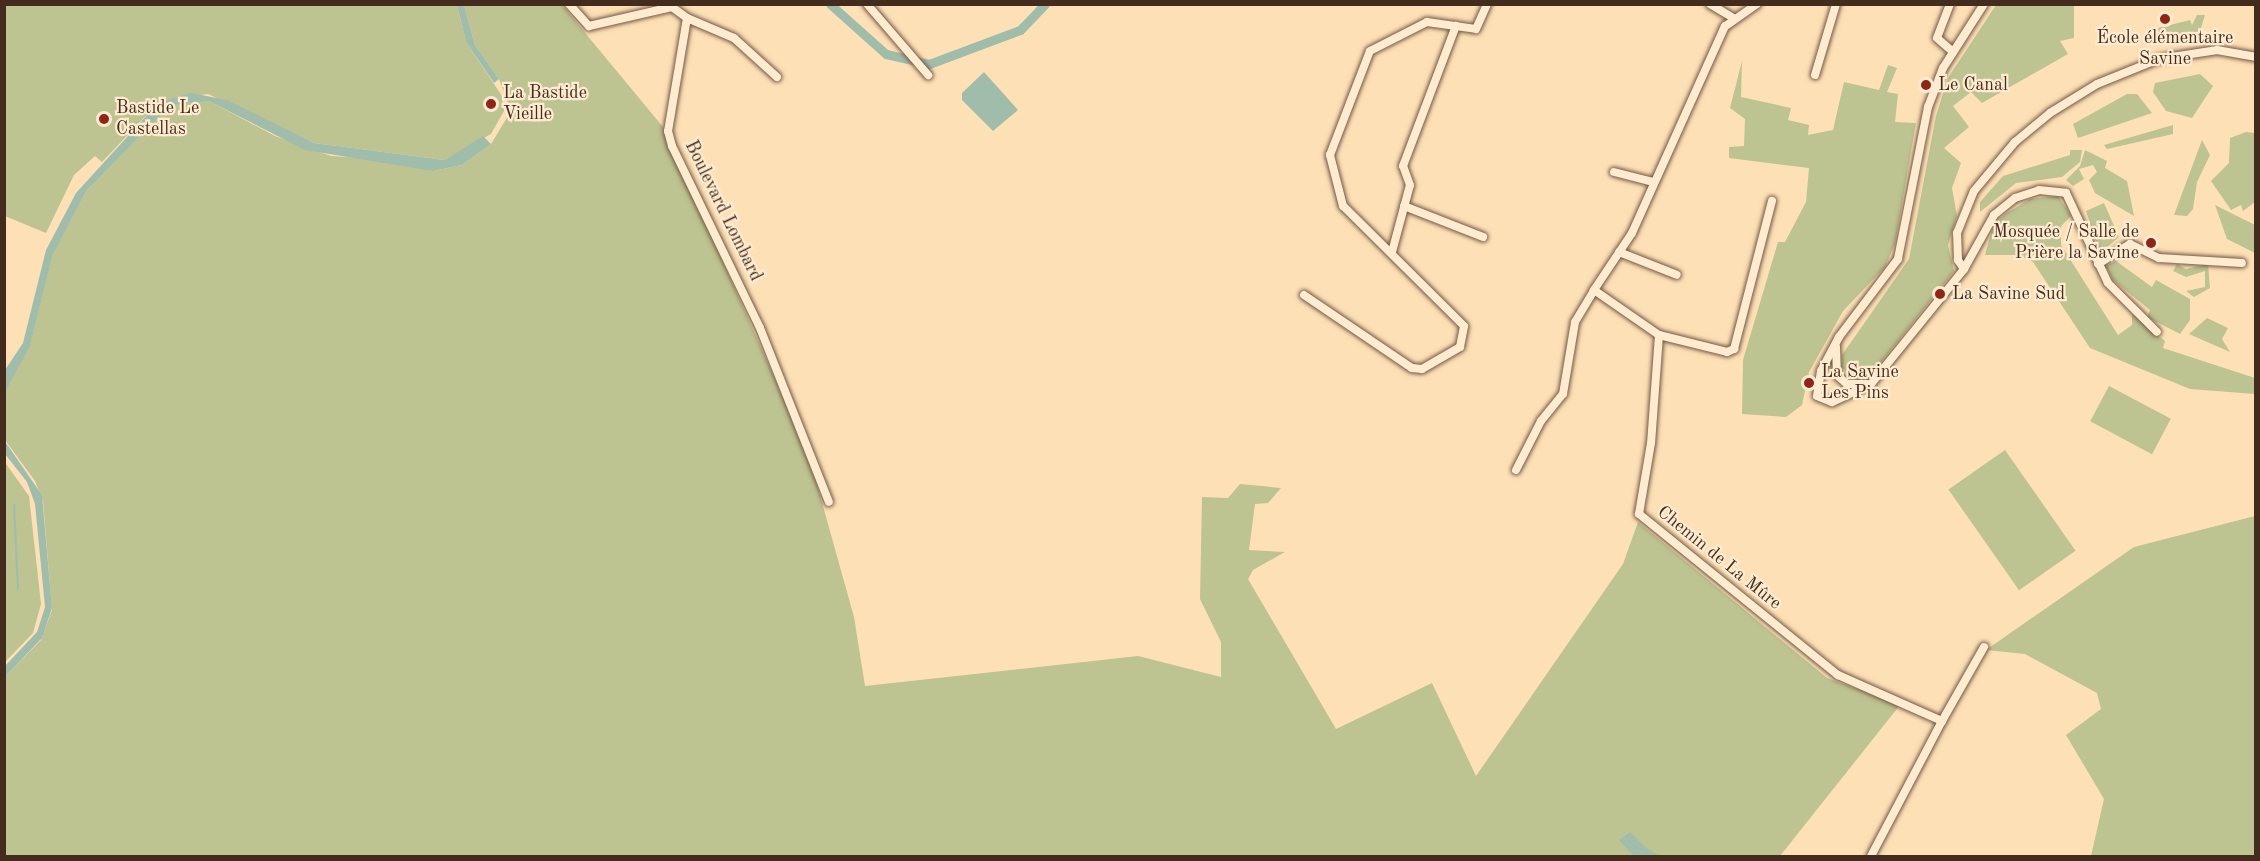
<!DOCTYPE html>
<html>
<head>
<meta charset="utf-8">
<style>
  body { margin:0 }
  #map { position:relative; width:2260px; height:861px; overflow:hidden; background:#fee0b6; font-family:"Old Standard TT",serif }
  div>[style] { position:absolute }
  .green>* { inset:0; background:#bdc391; transform-origin:0 0 }
  .water>* { inset:0; background:#a0bdac }
  .stream>* { height:2px; margin:-1px; padding:0 1px; transform-origin:1px; border-radius:1px; background:#a0bdac }
  .canal>* { height:9px; margin:-4.5px; padding:0 4.5px; transform-origin:4.5px; border-radius:4.5px; background:#a0bdac }
  .roads { filter:drop-shadow(0 0 2px #725844) drop-shadow(0 0 2px #725844) }
  .minor>* { height:8px; margin:-4px; padding:0 4px; transform-origin:4px; border-radius:4px; background:#feebd0 }
  .dots>* { width:16px; height:16px; translate:-50% -50%; box-sizing:border-box; border:3px solid #feebd0; border-radius:50% }
  span { translate:-50% -50%; white-space:nowrap; text-align:center; line-height:1.15; -webkit-text-stroke:4.5px #feebd0; paint-order:stroke }
  .poi-label { font-size:18px; color:#432b1e }
  .left { translate:0 -50%; text-align:left }
  .right { translate:-100% -50%; text-align:right }
  .street-label { font-size:18px; color:#432b1e }
  .frame { position:absolute; inset:0; border:6px solid #432b1e; pointer-events:none }
</style>
</head>
<body>
<div id="map">
  <div class="green">
    <div style="clip-path:polygon(4px 5px,457px 5px,466px 42px,502px 96px,504px 111px,491px 134px,445px 160px,314px 143px,208px 94px,158px 103px,102px 162px,95px 156px,74px 175px,46px 233px,5px 216px)"></div>
    <div style="clip-path:polygon(464px 5px,562px 5px,663px 127px,809px 456px,854px 617px,865px 686px,1138px 656px,1221px 677px,1221px 642px,1200px 599px,1202px 497px,1228px 498px,1240px 484px,1281px 488px,1268px 503px,1255px 504px,1249px 550px,1285px 552px,1253px 570px,1248px 579px,1336px 729px,1432px 683px,1476px 776px,1623px 564px,1638px 522px,1827px 678px,1900px 705px,1780px 856px,5px 856px,5px 677px,41px 640px,52px 610px,43px 501px,35px 481px,5px 440px,4px 392px,30px 345px,53px 253px,87px 190px,163px 110px,181px 102px,209px 101px,275px 136px,331px 156px,393px 160px,433px 171px,462px 165px,491px 144px,511px 111px,499px 79px,475px 45px)"></div>
    <div style="clip-path:polygon(1996px 5px,2074px 5px,2074px 38px,2060px 41px,2068px 54px,1982px 103px,1971px 92px,1953px 106px,1969px 127px,1944px 148px,1961px 163px,1952px 188px,1957px 216px,1948px 245px,1954px 271px,1873px 372px,1853px 379px,1841px 367px,1842px 355px,1909px 259px,1936px 116px,1948px 78px)"></div>
    <div style="clip-path:polygon(2197px 15px,2205px 15px,2198px 38px,2162px 45px,2158px 28px,2190px 20px,2192px 25px)"></div>
    <div style="clip-path:polygon(1742px 61px,1741px 97px,1791px 108px,1788px 120px,1809px 125px,1808px 135px,1833px 130px,1844px 82px,1879px 90px,1888px 65px,1897px 68px,1887px 92px,1898px 94px,1895px 122px,1916px 123px,1895px 244px,1885px 267px,1843px 311px,1809px 372px,1802px 405px,1786px 417px,1742px 414px,1743px 360px,1778px 242px,1785px 242px,1806px 202px,1809px 168px,1729px 158px,1729px 147px,1744px 146px,1745px 119px,1730px 108px)"></div>
    <div style="clip-path:polygon(2200px 74px,2213px 86px,2192px 118px,2166px 111px,2153px 92px,2155px 83px)"></div>
    <div style="clip-path:polygon(2127px 94px,2137px 94px,2152px 113px,2078px 138px,2073px 124px)"></div>
    <div style="clip-path:polygon(2173px 125px,2173px 134px,2107px 149px,2104px 145px)"></div>
    <div style="clip-path:polygon(2246px 132px,2255px 133px,2255px 202px,2243px 211px,2241px 205px,2231px 210px,2211px 181px,2229px 163px,2230px 138px)"></div>
    <div style="clip-path:polygon(2202px 140px,2210px 155px,2197px 182px,2193px 209px,2187px 216px,2174px 215px)"></div>
    <div style="clip-path:polygon(2070px 150px,2082px 150px,2080px 162px,2062px 177px,2016px 183px,1980px 212px,1980px 202px,2003px 176px,2070px 155px)"></div>
    <div style="clip-path:polygon(2085px 150px,2107px 161px,2105px 168px,2127px 181px,2134px 216px,2095px 193px,2089px 180px,2097px 172px,2093px 165px,2079px 169px,2084px 179px,2073px 186px,2066px 180px,2080px 166px)"></div>
    <div style="clip-path:polygon(2058px 196px,2071px 216px,2061px 226px,2061px 245px,2118px 335px,2132px 325px,2132px 314px,2165px 341px,2163px 348px,2255px 378px,2255px 394px,2190px 389px,2090px 348px,2033px 262px,2019px 255px,1985px 255px,1993px 226px,2005px 214px,2030px 199px)"></div>
    <div style="clip-path:polygon(2104px 203px,2119px 237px,2100px 253px,2086px 211px)"></div>
    <div style="clip-path:polygon(2215px 205px,2255px 225px,2255px 253px,2227px 239px)"></div>
    <div style="clip-path:polygon(2116px 261px,2152px 287px,2156px 280px,2190px 299px,2190px 320px,2180px 334px,2147px 317px,2150px 310px,2113px 280px,2106px 266px)"></div>
    <div style="clip-path:polygon(2177px 264px,2186px 269px,2208px 264px,2210px 288px,2194px 297px,2186px 291px,2205px 287px,2205px 271px,2186px 277px,2173px 271px)"></div>
    <div style="clip-path:polygon(2207px 318px,2228px 328px,2222px 339px,2230px 352px,2189px 334px)"></div>
    <div style="left:2109px;top:386px;width:70px;height:40px;rotate:28deg"></div>
    <div style="left:2005px;top:450px;width:123px;height:69px;rotate:55deg"></div>
    <div style="clip-path:polygon(4px 461px,29px 496px,41px 604px,33px 633px,5px 662px)"></div>
    <div style="clip-path:polygon(2255px 516px,2255px 856px,2091px 856px,2104px 799px,2066px 735px,2101px 709px,2097px 693px,2025px 654px,1986px 650px,2134px 547px)"></div>
  </div>
  <div class="water">
    <div style="clip-path:polygon(457px 5px,464px 5px,475px 45px,499px 79px,494px 83px,466px 42px)"></div>
    <div style="clip-path:polygon(984px 72px,1018px 110px,993px 131px,962px 100px,962px 93px)"></div>
    <div style="clip-path:polygon(191px 93px,227px 100px,314px 143px,445px 160px,483px 136px,491px 144px,462px 165px,433px 171px,305px 150px,209px 101px,170px 105px,87px 190px,53px 254px,30px 346px,5px 392px,5px 370px,23px 343px,46px 250px,76px 193px,158px 103px)"></div>
    <div style="clip-path:polygon(4px 440px,42px 495px,52px 608px,42px 638px,5px 677px,5px 666px,37px 632px,45px 607px,35px 504px,27px 482px,5px 454px)"></div>
    <div style="clip-path:polygon(1630px 832px,1646px 848px,1661px 856px,1634px 856px,1619px 840px)"></div>
  </div>
  <div class="stream">
    <div style="left:14px;top:505px;width:84px;rotate:87.3deg"></div>
  </div>
  <div class="canal">
    <div style="left:830px;top:4px;width:75px;rotate:41.8deg"></div>
    <div style="left:886px;top:54px;width:44px;rotate:13.1deg"></div>
    <div style="left:929px;top:64px;width:97px;rotate:-20.5deg"></div>
    <div style="left:1020px;top:30px;width:36px;rotate:-46deg"></div>
  </div>
  <div class="roads">
    <div class="minor">
      <div style="left:569px;top:4px;width:30px;rotate:48deg"></div>
      <div style="left:589px;top:26px;width:85px;rotate:-12.9deg"></div>
      <div style="left:672px;top:7px;width:19px;rotate:36deg"></div>
      <div style="left:687px;top:18px;width:115px;rotate:99.5deg"></div>
      <div style="left:668px;top:131px;width:16px;rotate:75deg"></div>
      <div style="left:672px;top:146px;width:202px;rotate:64.2deg"></div>
      <div style="left:760px;top:328px;width:187px;rotate:68.4deg"></div>
      <div style="left:867px;top:4px;width:94px;rotate:49.3deg"></div>
      <div style="left:1710px;top:4px;width:26px;rotate:31deg"></div>
      <div style="left:1757px;top:4px;width:39px;rotate:145deg"></div>
      <div style="left:1725px;top:26px;width:227px;rotate:114.2deg"></div>
      <div style="left:1632px;top:233px;width:69px;rotate:123.7deg"></div>
      <div style="left:1594px;top:290px;width:79px;rotate:34.7deg"></div>
      <div style="left:1659px;top:335px;width:108px;rotate:94.2deg"></div>
      <div style="left:1651px;top:443px;width:72px;rotate:99.6deg"></div>
      <div style="left:1639px;top:514px;width:256px;rotate:39deg"></div>
      <div style="left:1838px;top:675px;width:114px;rotate:23.9deg"></div>
      <div style="left:1942px;top:721px;width:153px;rotate:117.7deg"></div>
      <div style="left:1950px;top:4px;width:36px;rotate:111deg"></div>
      <div style="left:1937px;top:38px;width:21px;rotate:41deg"></div>
      <div style="left:1984px;top:4px;width:76px;rotate:122.6deg"></div>
      <div style="left:1943px;top:68px;width:42px;rotate:111deg"></div>
      <div style="left:1928px;top:107px;width:155px;rotate:101.2deg"></div>
      <div style="left:1898px;top:259px;width:98px;rotate:127.1deg"></div>
      <div style="left:1839px;top:337px;width:38px;rotate:118deg"></div>
      <div style="left:1821px;top:371px;width:25px;rotate:99deg"></div>
      <div style="left:1817px;top:396px;width:16px;rotate:22deg"></div>
      <div style="left:1832px;top:402px;width:43px;rotate:-24.8deg"></div>
      <div style="left:1871px;top:384px;width:148px;rotate:-51deg"></div>
      <div style="left:1964px;top:269px;width:62px;rotate:-60.9deg"></div>
      <div style="left:1994px;top:215px;width:27px;rotate:-39deg"></div>
      <div style="left:2015px;top:198px;width:25px;rotate:-18deg"></div>
      <div style="left:2039px;top:190px;width:27px;rotate:6deg"></div>
      <div style="left:2066px;top:193px;width:99px;rotate:65deg"></div>
      <div style="left:2108px;top:283px;width:69px;rotate:45deg"></div>
      <div style="left:687px;top:18px;width:51px;rotate:23.1deg"></div>
      <div style="left:734px;top:38px;width:58px;rotate:42.2deg"></div>
      <div style="left:1815px;top:75px;width:74px;rotate:-73.5deg"></div>
      <div style="left:1614px;top:172px;width:40px;rotate:14.4deg"></div>
      <div style="left:1404px;top:206px;width:85px;rotate:21.4deg"></div>
      <div style="left:1392px;top:252px;width:69px;rotate:-75deg"></div>
      <div style="left:1410px;top:185px;width:20px;rotate:-110deg"></div>
      <div style="left:1403px;top:166px;width:150px;rotate:-69.3deg"></div>
      <div style="left:1619px;top:252px;width:62px;rotate:21.6deg"></div>
      <div style="left:2098px;top:264px;width:38px;rotate:-32deg"></div>
      <div style="left:2130px;top:244px;width:32px;rotate:26deg"></div>
      <div style="left:2159px;top:258px;width:83px;rotate:3.4deg"></div>
      <div style="left:1964px;top:269px;width:11px;rotate:-124deg"></div>
      <div style="left:1958px;top:260px;width:27px;rotate:-92deg"></div>
      <div style="left:1957px;top:233px;width:45px;rotate:-68deg"></div>
      <div style="left:1974px;top:191px;width:64px;rotate:-50.1deg"></div>
      <div style="left:2015px;top:142px;width:45px;rotate:-39.6deg"></div>
      <div style="left:2050px;top:113px;width:55px;rotate:-31.7deg"></div>
      <div style="left:2097px;top:84px;width:67px;rotate:-22deg"></div>
      <div style="left:2159px;top:59px;width:59px;rotate:-8.8deg"></div>
      <div style="left:2217px;top:50px;width:40px;rotate:10deg"></div>
      <div style="left:1304px;top:295px;width:130px;rotate:34.1deg"></div>
      <div style="left:1412px;top:368px;width:10px;rotate:6deg"></div>
      <div style="left:1422px;top:369px;width:44px;rotate:-30.1deg"></div>
      <div style="left:1460px;top:347px;width:21px;rotate:-79deg"></div>
      <div style="left:1464px;top:326px;width:170px;rotate:-135.2deg"></div>
      <div style="left:1343px;top:206px;width:53px;rotate:-104.3deg"></div>
      <div style="left:1330px;top:155px;width:111px;rotate:-69deg"></div>
      <div style="left:1370px;top:51px;width:64px;rotate:-27deg"></div>
      <div style="left:1427px;top:22px;width:49px;rotate:8.1deg"></div>
      <div style="left:1476px;top:29px;width:27px;rotate:-66deg"></div>
      <div style="left:1659px;top:335px;width:70px;rotate:14deg"></div>
      <div style="left:1727px;top:352px;width:8px;rotate:-23deg"></div>
      <div style="left:1734px;top:349px;width:153px;rotate:-75.6deg"></div>
      <div style="left:1836px;top:347px;width:28px;rotate:88deg"></div>
      <div style="left:1837px;top:375px;width:13px;rotate:42deg"></div>
      <div style="left:1847px;top:384px;width:20px"></div>
      <div style="left:1516px;top:470px;width:55px;rotate:-63deg"></div>
      <div style="left:1541px;top:421px;width:35px;rotate:-51deg"></div>
      <div style="left:1563px;top:394px;width:73px;rotate:-80.5deg"></div>
      <div style="left:1575px;top:322px;width:37px;rotate:-59deg"></div>
      <div style="left:1942px;top:721px;width:85px;rotate:-60.4deg"></div>
    </div>
  </div>
  <div class="dots">
    <div style="left:2165px;top:19px;background:#8f2418"></div>
    <div style="left:1926px;top:85px;background:#8f2418"></div>
    <div style="left:491px;top:104px;background:#8f2418"></div>
    <div style="left:104px;top:119px;background:#8f2418"></div>
    <div style="left:2151px;top:243px;background:#8f2418"></div>
    <div style="left:1940px;top:294px;background:#8f2418"></div>
    <div style="left:1809px;top:383px;background:#8f2418"></div>
  </div>
  <div class="poi-label">
    <span style="left:2165px;top:49px">École élémentaire<br>Savine</span>
    <span class="left" style="left:1938px;top:85px">Le Canal</span>
    <span class="left" style="left:503px;top:104px">La Bastide<br>Vieille</span>
    <span class="left" style="left:116px;top:119px">Bastide Le<br>Castellas</span>
    <span class="right" style="left:2139px;top:243px">Mosquée / Salle de<br>Prière la Savine</span>
    <span class="left" style="left:1952px;top:294px">La Savine Sud</span>
    <span class="left" style="left:1821px;top:383px">La Savine<br>Les Pins</span>
  </div>
  <div class="street-label">
    <span style="left:723px;top:211px;rotate:64deg">Boulevard Lombard</span>
    <span style="left:1719px;top:558px;rotate:39deg">Chemin de La Mûre</span>
  </div>
  <div class="frame"></div>
</div>
</body>
</html>
